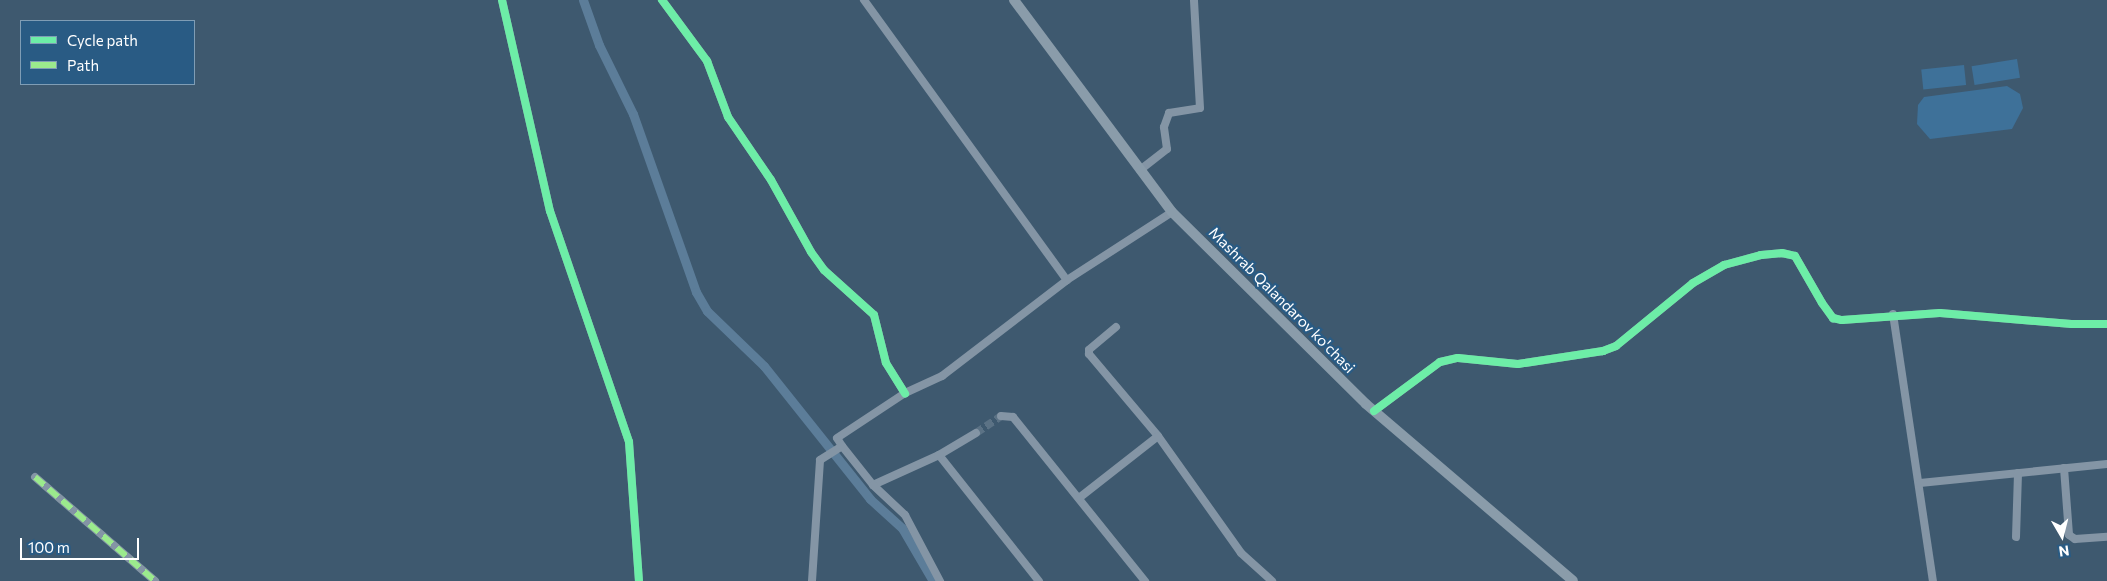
<!DOCTYPE html>
<html>
<head>
<meta charset="utf-8">
<style>
  body { margin:0 }
  #map { position:relative; width:2107px; height:581px; overflow:hidden; background:#3e596f; font-family:Commissioner,sans-serif }
  div>[style] { position:absolute }
  .green>* { inset:0; background:#3e7199; transform-origin:0 0 }
  .canal>* { height:9px; margin:-4.5px; padding:0 4.5px; transform-origin:4.5px; border-radius:4.5px; background:#5c7d99 }
  .minor-tunnel>* { height:8px; margin-top:-4px; transform-origin:0; background:repeating-linear-gradient(90deg,#5b7285 0 8px,transparent 0 12px) }
  .minor>* { height:8px; margin:-4px; padding:0 4px; transform-origin:4px; border-radius:4px; background:#8495a5 }
  .secondary>* { height:10px; margin:-5px; padding:0 5px; transform-origin:5px; border-radius:5px; background:#8a9caa }
  .quiet>* { height:6px; margin-top:-3px; transform-origin:0; background:repeating-linear-gradient(90deg,#9bea8d 0 12px,transparent 0 18px) }
  .cycleway>* { height:8px; margin:-4px; padding:0 4px; transform-origin:4px; border-radius:4px; background:#6deda7 }
  span { translate:-50% -50%; white-space:nowrap; text-align:center; line-height:1.15; -webkit-text-stroke:4.5px #295b84; paint-order:stroke }
  .street-label { font-size:15px; color:#fff }
  .legend { position:absolute; left:20px; top:20px; width:175px; height:65px; box-sizing:border-box; background:#295b84; border:1px solid #7f9db5; margin:0; padding:6px 9px; list-style:none; font-size:15px; color:#fff }
  .legend li { display:flex; align-items:center; gap:10px; height:25px }
  .legend b { width:25px; border:1px solid #7f9db5 }
  .north { position:absolute; left:2037px; top:511px; width:50px; height:50px; -webkit-text-stroke:4px #295b84; paint-order:stroke; rotate:172deg; font-size:14px; font-weight:700; line-height:20px; text-align:center; color:#fff }
  .north::after { content:''; display:block; margin:auto; width:18px; height:22px; background:#fff; clip-path:polygon(50% 0,100% 100%,50% 72%,0 100%) }
  .scale { position:absolute; left:20px; top:538px; width:119px; height:22px; box-sizing:border-box; border:2px solid #fff; border-top:0; padding-left:6px; font-size:15px; line-height:18px; white-space:nowrap; color:#fff; -webkit-text-stroke:4px #295b84; paint-order:stroke }
</style>
</head>
<body>
<div id="map">
  <div class="green">
    <div style="left:2017px;top:59px;width:19px;height:46px;rotate:81deg"></div>
    <div style="left:1964px;top:65px;width:20px;height:43px;rotate:84deg"></div>
    <div style="clip-path:polygon(2007px 86px,2020px 94px,2023px 108px,2012px 129px,1930px 139px,1917px 124px,1918px 105px,1924px 97px)"></div>
  </div>
  <div class="canal">
    <div style="left:583px;top:0;width:48px;rotate:70.4deg"></div>
    <div style="left:599px;top:45px;width:77px;rotate:63.8deg"></div>
    <div style="left:633px;top:114px;width:189px;rotate:70.5deg"></div>
    <div style="left:696px;top:292px;width:22px;rotate:60deg"></div>
    <div style="left:707px;top:311px;width:79px;rotate:44deg"></div>
    <div style="left:764px;top:366px;width:170px;rotate:51.4deg"></div>
    <div style="left:870px;top:499px;width:43px;rotate:42.2deg"></div>
    <div style="left:902px;top:528px;width:61px;rotate:59.7deg"></div>
  </div>
  <div class="minor-tunnel">
    <div style="left:976px;top:433px;width:30px;rotate:-34deg"></div>
  </div>
  <div class="minor">
    <div style="left:502px;top:0;width:216px;rotate:77.2deg"></div>
    <div style="left:550px;top:211px;width:244px;rotate:71.1deg"></div>
    <div style="left:629px;top:442px;width:139px;rotate:85.9deg"></div>
    <div style="left:662px;top:0;width:76px;rotate:53.6deg"></div>
    <div style="left:707px;top:61px;width:60px;rotate:69.4deg"></div>
    <div style="left:728px;top:117px;width:76px;rotate:55.7deg"></div>
    <div style="left:771px;top:180px;width:82px;rotate:60.9deg"></div>
    <div style="left:811px;top:252px;width:22px;rotate:54deg"></div>
    <div style="left:824px;top:270px;width:67px;rotate:42deg"></div>
    <div style="left:874px;top:315px;width:49px;rotate:76deg"></div>
    <div style="left:886px;top:363px;width:36px;rotate:58deg"></div>
    <div style="left:864px;top:0;width:346px;rotate:54.1deg"></div>
    <div style="left:1140px;top:170px;width:34px;rotate:-38deg"></div>
    <div style="left:1167px;top:149px;width:22px;rotate:-98deg"></div>
    <div style="left:1164px;top:127px;width:15px;rotate:-70deg"></div>
    <div style="left:1169px;top:113px;width:31px;rotate:-9deg"></div>
    <div style="left:1200px;top:108px;width:108px;rotate:-93.2deg"></div>
    <div style="left:1893px;top:314px;width:270px;rotate:81.5deg"></div>
    <div style="left:1116px;top:327px;width:35px;rotate:140deg"></div>
    <div style="left:1089px;top:350px;width:4px;rotate:90deg"></div>
    <div style="left:1089px;top:354px;width:107px;rotate:49.9deg"></div>
    <div style="left:1158px;top:436px;width:143px;rotate:54.6deg"></div>
    <div style="left:1241px;top:553px;width:42px;rotate:42.1deg"></div>
    <div style="left:1374px;top:411px;width:82px;rotate:-36.6deg"></div>
    <div style="left:1440px;top:362px;width:18px;rotate:-13deg"></div>
    <div style="left:1458px;top:358px;width:60px;rotate:5.7deg"></div>
    <div style="left:1518px;top:364px;width:86px;rotate:-8.7deg"></div>
    <div style="left:1603px;top:351px;width:14px;rotate:-21deg"></div>
    <div style="left:1616px;top:346px;width:99px;rotate:-39.3deg"></div>
    <div style="left:1693px;top:283px;width:36px;rotate:-30deg"></div>
    <div style="left:1724px;top:265px;width:38px;rotate:-15deg"></div>
    <div style="left:1761px;top:255px;width:21px;rotate:-5deg"></div>
    <div style="left:1782px;top:253px;width:13px;rotate:13deg"></div>
    <div style="left:1795px;top:256px;width:54px;rotate:60.1deg"></div>
    <div style="left:1822px;top:303px;width:19px;rotate:54deg"></div>
    <div style="left:1833px;top:318px;width:9px;rotate:13deg"></div>
    <div style="left:1842px;top:320px;width:98px;rotate:-4.1deg"></div>
    <div style="left:1940px;top:313px;width:132px;rotate:4.8deg"></div>
    <div style="left:2072px;top:324px;width:35px"></div>
    <div style="left:1001px;top:416px;width:12px;rotate:5deg"></div>
    <div style="left:1013px;top:417px;width:211px;rotate:51.2deg"></div>
    <div style="left:842px;top:446px;width:9px;rotate:-122deg"></div>
    <div style="left:837px;top:438px;width:82px;rotate:-33.5deg"></div>
    <div style="left:905px;top:393px;width:41px;rotate:-24.7deg"></div>
    <div style="left:942px;top:376px;width:158px;rotate:-37.5deg"></div>
    <div style="left:1067px;top:280px;width:125px;rotate:-32.9deg"></div>
    <div style="left:939px;top:455px;width:161px;rotate:51.6deg"></div>
    <div style="left:2064px;top:468px;width:67px;rotate:85.7deg"></div>
    <div style="left:2069px;top:535px;width:7px;rotate:34deg"></div>
    <div style="left:2075px;top:539px;width:32px;rotate:-4deg"></div>
    <div style="left:35px;top:477px;width:159px;rotate:40.9deg"></div>
    <div style="left:1920px;top:483px;width:188px;rotate:-5.8deg"></div>
    <div style="left:873px;top:485px;width:72px;rotate:-24.4deg"></div>
    <div style="left:939px;top:455px;width:43px;rotate:-30.7deg"></div>
    <div style="left:1079px;top:498px;width:100px;rotate:-38.1deg"></div>
    <div style="left:2016px;top:537px;width:64px;rotate:-88.2deg"></div>
    <div style="left:812px;top:581px;width:121px;rotate:-86.2deg"></div>
    <div style="left:820px;top:460px;width:26px;rotate:-32deg"></div>
    <div style="left:842px;top:446px;width:50px;rotate:51.5deg"></div>
    <div style="left:873px;top:485px;width:44px;rotate:43.2deg"></div>
    <div style="left:905px;top:515px;width:75px;rotate:62.1deg"></div>
  </div>
  <div class="secondary">
    <div style="left:1014px;top:0;width:264px;rotate:53.3deg"></div>
    <div style="left:1172px;top:212px;width:273px;rotate:44.7deg"></div>
    <div style="left:1366px;top:404px;width:272px;rotate:40.5deg"></div>
  </div>
  <div class="quiet">
    <div style="left:35px;top:477px;width:159px;rotate:40.9deg"></div>
  </div>
  <div class="cycleway">
    <div style="left:502px;top:0;width:216px;rotate:77.2deg"></div>
    <div style="left:550px;top:211px;width:244px;rotate:71.1deg"></div>
    <div style="left:629px;top:442px;width:139px;rotate:85.9deg"></div>
    <div style="left:662px;top:0;width:76px;rotate:53.6deg"></div>
    <div style="left:707px;top:61px;width:60px;rotate:69.4deg"></div>
    <div style="left:728px;top:117px;width:76px;rotate:55.7deg"></div>
    <div style="left:771px;top:180px;width:82px;rotate:60.9deg"></div>
    <div style="left:811px;top:252px;width:22px;rotate:54deg"></div>
    <div style="left:824px;top:270px;width:67px;rotate:42deg"></div>
    <div style="left:874px;top:315px;width:49px;rotate:76deg"></div>
    <div style="left:886px;top:363px;width:36px;rotate:58deg"></div>
    <div style="left:1374px;top:411px;width:82px;rotate:-36.6deg"></div>
    <div style="left:1440px;top:362px;width:18px;rotate:-13deg"></div>
    <div style="left:1458px;top:358px;width:60px;rotate:5.7deg"></div>
    <div style="left:1518px;top:364px;width:86px;rotate:-8.7deg"></div>
    <div style="left:1603px;top:351px;width:14px;rotate:-21deg"></div>
    <div style="left:1616px;top:346px;width:99px;rotate:-39.3deg"></div>
    <div style="left:1693px;top:283px;width:36px;rotate:-30deg"></div>
    <div style="left:1724px;top:265px;width:38px;rotate:-15deg"></div>
    <div style="left:1761px;top:255px;width:21px;rotate:-5deg"></div>
    <div style="left:1782px;top:253px;width:13px;rotate:13deg"></div>
    <div style="left:1795px;top:256px;width:54px;rotate:60.1deg"></div>
    <div style="left:1822px;top:303px;width:19px;rotate:54deg"></div>
    <div style="left:1833px;top:318px;width:9px;rotate:13deg"></div>
    <div style="left:1842px;top:320px;width:98px;rotate:-4.1deg"></div>
    <div style="left:1940px;top:313px;width:132px;rotate:4.8deg"></div>
    <div style="left:2072px;top:324px;width:35px"></div>
  </div>
  <div class="street-label">
    <span style="left:1282px;top:300px;rotate:45deg">Mashrab Qalandarov ko'chasi</span>
  </div>
  <ul class="legend">
  <li><b style="height:6px;background:#6deda7"></b>Cycle path</li>
  <li><b style="height:6px;background:#9bea8d"></b>Path</li>
  </ul>
  <div class="north">N</div>
  <div class="scale">100 m</div>
</div>
</body>
</html>
